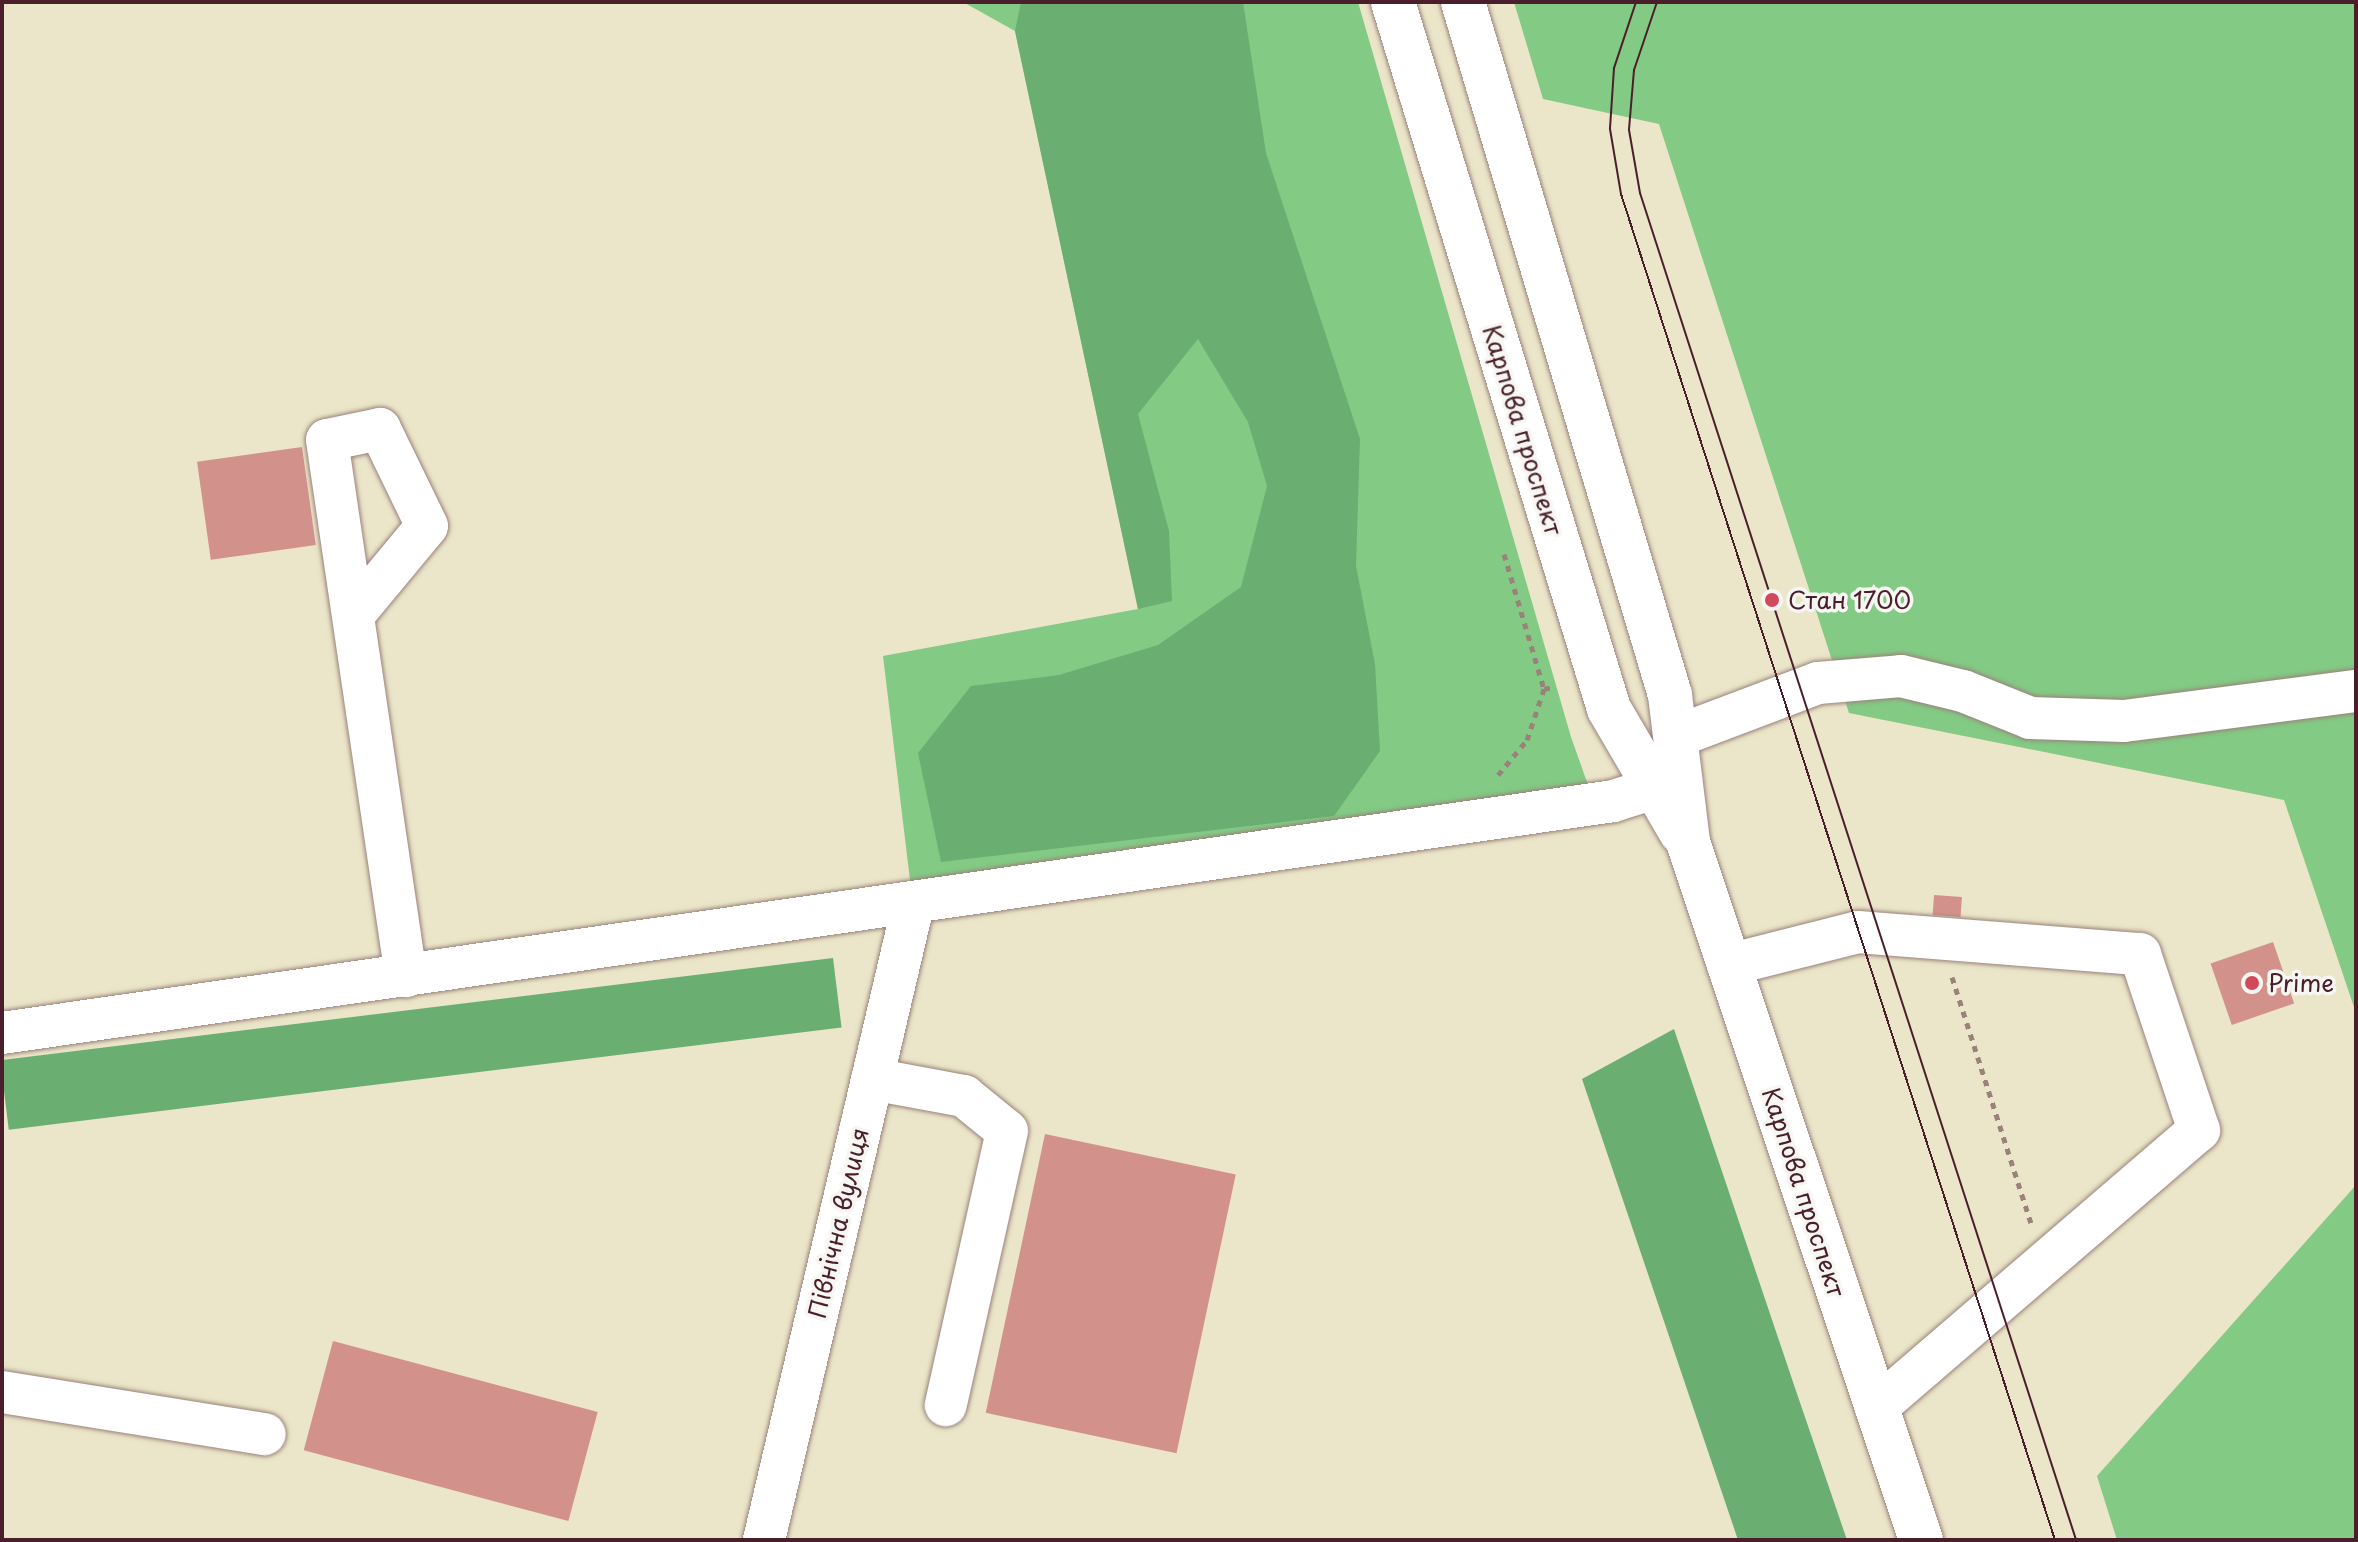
<!DOCTYPE html>
<html>
<head>
<meta charset="utf-8">
<style>
  body { margin:0 }
  #map { position:relative; width:2358px; height:1542px; overflow:hidden; background:#ebe5c9; font-family:"Playpen Sans",sans-serif }
  div>[style] { position:absolute }
  .green>* { inset:0; background:#83ca85 }
  .forest>* { inset:0; background:#6aae72; transform-origin:0 0 }
  .building>* { inset:0; background:#d3918c; transform-origin:0 0 }
  .path>* { height:5px; margin-top:-2.5px; transform-origin:0; background:repeating-linear-gradient(90deg,#9a827a 0 6px,transparent 0 12px) }
  .roads { filter:drop-shadow(0 0 2px #9a827a) drop-shadow(0 0 2px #9a827a) }
  .minor>* { height:42px; margin:-21px; padding:0 21px; transform-origin:21px; border-radius:21px; background:#fff }
  .major>* { height:44px; margin:-22px; padding:0 22px; transform-origin:22px; border-radius:22px; background:#fff }
  .tram>* { height:2px; margin:-1px; padding:0 1px; transform-origin:1px; border-radius:1px; background:#4a1f2b }
  .dots>* { width:22px; height:22px; translate:-50% -50%; box-sizing:border-box; border:4px solid #f6f6f2; border-radius:50% }
  span { translate:-50% -50%; white-space:nowrap; text-align:center; line-height:1.15; -webkit-text-stroke:7px #f6f6f2; paint-order:stroke }
  .street-label { font-size:24px; color:#4a1f2b }
  .poi-label { font-size:24px; color:#4a1f2b }
  .left { translate:0 -50%; text-align:left }
  .frame { position:absolute; inset:0; border:4px solid #4a1f2b; pointer-events:none }
</style>
</head>
<body>
<div id="map">
  <div class="green">
    <div style="clip-path:polygon(963px 2px,1358px 2px,1571px 737px,1593px 799px,913px 905px,883px 656px,1138px 609px,1015px 31px)"></div>
    <div style="clip-path:polygon(1514px 2px,2356px 2px,2356px 1013px,2284px 800px,1849px 713px,1659px 124px,1543px 99px)"></div>
    <div style="clip-path:polygon(2356px 1185px,2356px 1540px,2117px 1540px,2097px 1476px)"></div>
  </div>
  <div class="forest">
    <div style="clip-path:polygon(1021px 2px,1243px 2px,1266px 153px,1360px 439px,1356px 566px,1375px 664px,1380px 751px,1334px 816px,941px 862px,918px 753px,971px 686px,1059px 675px,1158px 645px,1241px 587px,1267px 486px,1248px 422px,1198px 339px,1138px 414px,1169px 531px,1172px 601px,1138px 609px,1015px 31px)"></div>
    <div style="left:833px;top:958px;width:70px;height:839px;rotate:83deg"></div>
    <div style="clip-path:polygon(1674px 1029px,1794px 1385px,1847px 1540px,1738px 1540px,1582px 1079px)"></div>
  </div>
  <div class="building">
    <div style="left:302px;top:447px;width:99px;height:106px;rotate:82deg"></div>
    <div style="left:1934px;top:895px;width:28px;height:20px;rotate:4deg"></div>
    <div style="left:2273px;top:942px;width:65px;height:66px;rotate:71deg"></div>
    <div style="left:1045px;top:1134px;width:195px;height:285px;rotate:12deg"></div>
    <div style="left:333px;top:1341px;width:274px;height:113px;rotate:15deg"></div>
  </div>
  <div class="path">
    <div style="left:1504px;top:554px;width:141px;rotate:73.5deg"></div>
    <div style="left:1544px;top:689px;width:8px;rotate:-14deg"></div>
    <div style="left:1498px;top:775px;width:45px;rotate:-50.4deg"></div>
    <div style="left:1527px;top:740px;width:54px;rotate:-71.6deg"></div>
    <div style="left:1952px;top:977px;width:258px;rotate:72.2deg"></div>
  </div>
  <div class="roads">
    <div class="minor">
      <div style="left:354px;top:614px;width:114px;rotate:-50.3deg"></div>
      <div style="left:427px;top:526px;width:108px;rotate:-115.9deg"></div>
      <div style="left:380px;top:429px;width:54px;rotate:168.3deg"></div>
      <div style="left:327px;top:440px;width:542px;rotate:81.62deg"></div>
      <div style="left:1675px;top:737px;width:153px;rotate:-20.7deg"></div>
      <div style="left:1818px;top:683px;width:83px;rotate:-4.8deg"></div>
      <div style="left:1901px;top:676px;width:64px;rotate:13.6deg"></div>
      <div style="left:1963px;top:691px;width:72px;rotate:21.9deg"></div>
      <div style="left:2030px;top:718px;width:94px;rotate:1.8deg"></div>
      <div style="left:2124px;top:721px;width:234px;rotate:-7.4deg"></div>
      <div style="left:1728px;top:965px;width:134px;rotate:-14.2deg"></div>
      <div style="left:1858px;top:932px;width:283px;rotate:4.5deg"></div>
      <div style="left:2140px;top:954px;width:186px;rotate:71.5deg"></div>
      <div style="left:2199px;top:1130px;width:426px;rotate:139.3deg"></div>
      <div style="left:2px;top:1033px;width:1628px;rotate:-8.19deg"></div>
      <div style="left:1613px;top:801px;width:71px;rotate:-17.2deg"></div>
      <div style="left:872px;top:1079px;width:94px;rotate:10.5deg"></div>
      <div style="left:964px;top:1096px;width:55px;rotate:39.1deg"></div>
      <div style="left:1007px;top:1131px;width:281px;rotate:102.6deg"></div>
      <div style="left:2px;top:1392px;width:266px;rotate:9.1deg"></div>
      <div style="left:764px;top:1540px;width:652px;rotate:-76.79deg"></div>
    </div>
    <div class="major">
      <div style="left:1393px;top:2px;width:739px;rotate:73.01deg"></div>
      <div style="left:1609px;top:709px;width:143px;rotate:59.7deg"></div>
      <div style="left:1463px;top:2px;width:723px;rotate:73.37deg"></div>
      <div style="left:1670px;top:695px;width:148px;rotate:83deg"></div>
      <div style="left:1688px;top:842px;width:736px;rotate:71.54deg"></div>
    </div>
  </div>
  <div class="tram">
    <div style="left:1636px;top:2px;width:70px;rotate:108.4deg"></div>
    <div style="left:1614px;top:68px;width:61px;rotate:93.8deg"></div>
    <div style="left:1610px;top:129px;width:66px;rotate:80.4deg"></div>
    <div style="left:1621px;top:194px;width:1414px;rotate:72.13deg"></div>
    <div style="left:1657px;top:2px;width:72px;rotate:108.7deg"></div>
    <div style="left:1634px;top:70px;width:60px;rotate:94.8deg"></div>
    <div style="left:1629px;top:130px;width:64px;rotate:80.1deg"></div>
    <div style="left:1640px;top:193px;width:1416px;rotate:72.06deg"></div>
  </div>
  <div class="dots">
    <div style="left:1772px;top:600px;background:#d1495b"></div>
    <div style="left:2252px;top:983px;background:#d1495b"></div>
  </div>
  <div class="street-label">
    <span style="left:1523px;top:430px;rotate:73deg">Карпова проспект</span>
    <span style="left:1804px;top:1192px;rotate:72deg">Карпова проспект</span>
    <span style="left:838px;top:1223px;rotate:-77deg">Північна вулиця</span>
  </div>
  <div class="poi-label">
    <span class="left" style="left:1788px;top:600px">Стан 1700</span>
    <span class="left" style="left:2268px;top:983px">Prime</span>
  </div>
  <div class="frame"></div>
</div>
</body>
</html>
